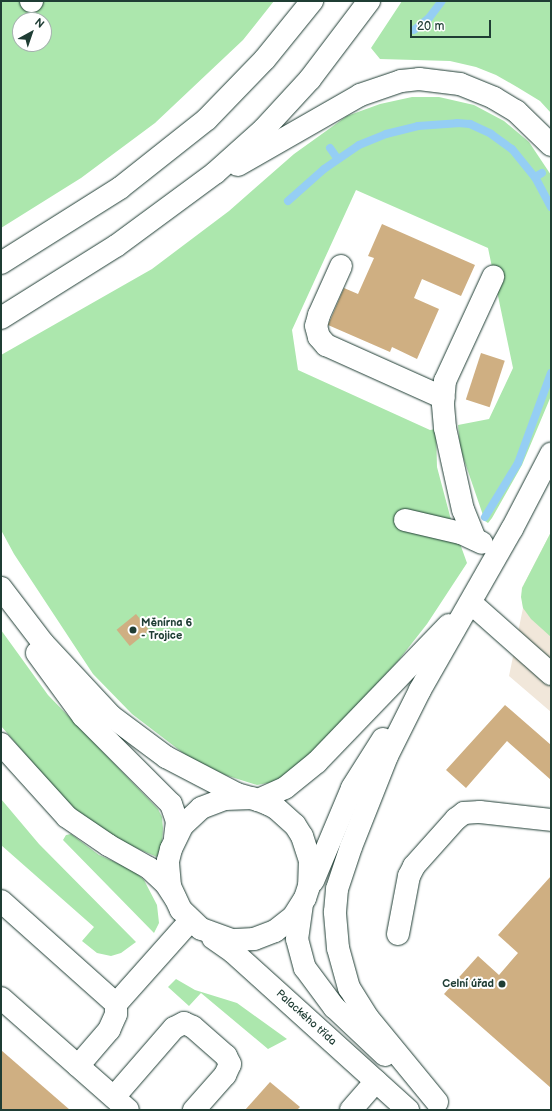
<!DOCTYPE html>
<html>
<head>
<meta charset="utf-8">
<style>
  body { margin:0 }
  #map { position:relative; width:552px; height:1111px; overflow:hidden; background:#fff; font-family:"Balsamiq Sans",sans-serif }
  div>[style] { position:absolute }
  .built>* { inset:0; background:#f1e7da }
  .green>* { inset:0; background:#ace7ad }
  .stream>* { height:8px; margin:-4px; padding:0 4px; transform-origin:4px; border-radius:4px; background:#95cef4 }
  .building>* { inset:0; background:#cfaf82; transform-origin:0 0 }
  .roads { filter:drop-shadow(0 0 1px #1f3d34) drop-shadow(0 0 1px #1f3d34) }
  .minor>* { height:22px; margin:-11px; padding:0 11px; transform-origin:11px; border-radius:11px; background:#fff }
  .major>* { height:22px; margin:-11px; padding:0 11px; transform-origin:11px; border-radius:11px; background:#fff }
  .dots>* { width:11px; height:11px; translate:-50% -50%; box-sizing:border-box; border:2px solid #fff; border-radius:50% }
  span { translate:-50% -50%; white-space:nowrap; text-align:center; line-height:1.15; -webkit-text-stroke:4px #fff; paint-order:stroke }
  .poi-label { font-size:11px; color:#1f3d34; font-weight:700 }
  .left { translate:0 -50%; text-align:left }
  .right { translate:-100% -50%; text-align:right }
  .street-label { font-size:11px; color:#1f3d34 }
  .frame { position:absolute; inset:0; border:2px solid #1f3d34; pointer-events:none }
  .north { position:absolute; left:12px; top:12px; width:40px; height:40px; box-sizing:border-box; background:#fff; border:1px solid #a5b1ae; border-radius:50%; rotate:40deg; font-size:11px; font-weight:700; line-height:16px; text-align:center; color:#1f3d34 }
  .north::after { content:''; display:block; margin:auto; width:14px; height:18px; background:#1f3d34; clip-path:polygon(50% 0,100% 100%,50% 72%,0 100%) }
  .scale { position:absolute; left:410px; top:20px; width:81px; height:18px; box-sizing:border-box; border:2px solid #1f3d34; border-top:0; padding-left:5px; font-size:12px; line-height:14px; white-space:nowrap; color:#1f3d34; -webkit-text-stroke:3px #fff; paint-order:stroke }
</style>
</head>
<body>
<div id="map">
  <div class="built">
    <div style="clip-path:polygon(551px 532px,551px 712px,509px 676px,523px 608px,522px 588px)"></div>
  </div>
  <div class="green">
    <div style="clip-path:polygon(evenodd,1px 1px,274px 1px,243px 40px,155px 123px,81px 178px,1px 228px,1px 1px,20px 20px,44px 20px,44px 44px,20px 44px,20px 20px)"></div>
    <div style="clip-path:polygon(402px 1px,551px 1px,551px 113px,540px 101px,517px 87px,496px 75px,476px 67px,450px 61px,380px 59px,371px 48px)"></div>
    <div style="clip-path:polygon(412px 97px,439px 97px,474px 105px,504px 121px,529px 142px,551px 175px,551px 396px,522px 465px,492px 518px,488px 523px,485px 521px,460px 448px,458px 425px,489px 419px,513px 368px,488px 248px,356px 190px,292px 330px,298px 370px,430px 430px,436px 429px,437px 467px,450px 516px,467px 563px,427px 624px,398px 661px,307px 759px,278px 781px,257px 785px,225px 775px,187px 756px,132px 714px,93px 674px,14px 554px,1px 530px,1px 355px,152px 269px,229px 211px,294px 154px,347px 116px,380px 104px)"></div>
    <div style="clip-path:polygon(551px 532px,551px 637px,531px 619px,523px 608px,521px 597px,522px 588px)"></div>
    <div style="clip-path:polygon(1px 630px,48px 695px,158px 809px,162px 817px,163px 828px,162px 844px,157px 857px,122px 842px,84px 817px,68px 804px,1px 726px)"></div>
    <div style="clip-path:polygon(1px 799px,39px 844px,136px 942px,121px 953px,111px 956px,97px 953px,82px 941px,94px 927px,1px 845px)"></div>
    <div style="clip-path:polygon(71px 834px,99px 855px,133px 870px,144px 880px,157px 905px,159px 923px,154px 933px,63px 840px,66px 835px)"></div>
    <div style="clip-path:polygon(176px 979px,195px 990px,237px 1003px,287px 1039px,268px 1049px,201px 993px,189px 1006px,168px 987px)"></div>
  </div>
  <div class="stream">
    <div style="left:414px;top:30px;width:19px;rotate:-39deg"></div>
    <div style="left:429px;top:18px;width:21px;rotate:-53deg"></div>
    <div style="left:330px;top:148px;width:12px;rotate:55deg"></div>
    <div style="left:535px;top:177px;width:34px;rotate:62deg"></div>
    <div style="left:288px;top:201px;width:48px;rotate:-41.6deg"></div>
    <div style="left:324px;top:169px;width:42px;rotate:-34.4deg"></div>
    <div style="left:359px;top:145px;width:29px;rotate:-22deg"></div>
    <div style="left:386px;top:134px;width:33px;rotate:-14deg"></div>
    <div style="left:418px;top:126px;width:39px;rotate:-4deg"></div>
    <div style="left:457px;top:123px;width:13px;rotate:4deg"></div>
    <div style="left:470px;top:124px;width:23px;rotate:25deg"></div>
    <div style="left:491px;top:134px;width:26px;rotate:36deg"></div>
    <div style="left:512px;top:149px;width:36px;rotate:51deg"></div>
    <div style="left:535px;top:177px;width:8px;rotate:-30deg"></div>
    <div style="left:485px;top:517px;width:63px;rotate:-58.6deg"></div>
    <div style="left:518px;top:463px;width:96px;rotate:-69.9deg"></div>
  </div>
  <div class="building">
    <div style="clip-path:polygon(382px 224px,475px 265px,461px 296px,422px 279px,414px 298px,439px 309px,417px 359px,392px 347px,390px 352px,328px 325px,344px 288px,358px 294px,374px 258px,368px 256px)"></div>
    <div style="left:481px;top:353px;width:25px;height:49px;rotate:18deg"></div>
    <div style="left:136px;top:614px;width:21px;height:25px;rotate:51deg"></div>
    <div style="clip-path:polygon(505px 705px,551px 745px,551px 780px,507px 741px,466px 788px,446px 770px)"></div>
    <div style="clip-path:polygon(551px 876px,551px 1088px,444px 994px,478px 956px,499px 975px,518px 953px,498px 935px)"></div>
    <div style="clip-path:polygon(1px 1050px,70px 1110px,1px 1110px)"></div>
    <div style="clip-path:polygon(270px 1082px,300px 1107px,297px 1110px,245px 1110px)"></div>
  </div>
  <div class="roads">
    <div class="minor">
      <div style="left:31px;top:1px;width:1px"></div>
      <div style="left:341px;top:266px;width:54px;rotate:114.2deg"></div>
      <div style="left:319px;top:315px;width:11px;rotate:105deg"></div>
      <div style="left:316px;top:326px;width:11px;rotate:75deg"></div>
      <div style="left:319px;top:337px;width:11px;rotate:49deg"></div>
      <div style="left:326px;top:345px;width:129px;rotate:24.2deg"></div>
      <div style="left:405px;top:520px;width:57px;rotate:13.1deg"></div>
      <div style="left:461px;top:533px;width:23px;rotate:25deg"></div>
      <div style="left:475px;top:539px;width:31px;rotate:-112deg"></div>
      <div style="left:463px;top:510px;width:84px;rotate:-102.4deg"></div>
      <div style="left:445px;top:428px;width:25px;rotate:-95deg"></div>
      <div style="left:443px;top:403px;width:22px;rotate:-85deg"></div>
      <div style="left:445px;top:381px;width:115px;rotate:-65.2deg"></div>
      <div style="left:471px;top:603px;width:107px;rotate:41.6deg"></div>
      <div style="left:1px;top:744px;width:98px;rotate:47.9deg"></div>
      <div style="left:67px;top:817px;width:50px;rotate:34.3deg"></div>
      <div style="left:108px;top:845px;width:47px;rotate:29.3deg"></div>
      <div style="left:149px;top:868px;width:23px;rotate:43deg"></div>
      <div style="left:166px;top:884px;width:17px;rotate:57deg"></div>
      <div style="left:1px;top:901px;width:154px;rotate:41.8deg"></div>
      <div style="left:398px;top:934px;width:59px;rotate:-79.3deg"></div>
      <div style="left:409px;top:876px;width:11px;rotate:-63deg"></div>
      <div style="left:414px;top:866px;width:63px;rotate:-48.2deg"></div>
      <div style="left:456px;top:819px;width:10px;rotate:-37deg"></div>
      <div style="left:464px;top:813px;width:16px;rotate:-4deg"></div>
      <div style="left:480px;top:812px;width:71px;rotate:6.4deg"></div>
      <div style="left:1px;top:998px;width:169px;rotate:41.4deg"></div>
      <div style="left:78px;top:1066px;width:48px;rotate:-49.3deg"></div>
      <div style="left:109px;top:1030px;width:17px;rotate:-66deg"></div>
      <div style="left:116px;top:1014px;width:10px;rotate:-90deg"></div>
      <div style="left:116px;top:1004px;width:111px;rotate:-48.3deg"></div>
      <div style="left:114px;top:1097px;width:91px;rotate:-49deg"></div>
      <div style="left:174px;top:1028px;width:11px;rotate:-27deg"></div>
      <div style="left:184px;top:1023px;width:10px;rotate:24deg"></div>
      <div style="left:193px;top:1027px;width:44px;rotate:41.3deg"></div>
      <div style="left:226px;top:1056px;width:9px;rotate:63deg"></div>
      <div style="left:230px;top:1064px;width:12px;rotate:114deg"></div>
      <div style="left:225px;top:1075px;width:47px;rotate:131.5deg"></div>
      <div style="left:351px;top:1110px;width:38px;rotate:-49deg"></div>
    </div>
    <div class="major">
      <div style="left:238px;top:165px;width:141px;rotate:-29.8deg"></div>
      <div style="left:360px;top:95px;width:43px;rotate:-18.9deg"></div>
      <div style="left:401px;top:81px;width:18px;rotate:-6deg"></div>
      <div style="left:419px;top:79px;width:41px;rotate:7deg"></div>
      <div style="left:460px;top:84px;width:37px;rotate:22deg"></div>
      <div style="left:494px;top:98px;width:26px;rotate:31deg"></div>
      <div style="left:516px;top:111px;width:49px;rotate:44.2deg"></div>
      <div style="left:1px;top:263px;width:141px;rotate:-32.2deg"></div>
      <div style="left:120px;top:188px;width:111px;rotate:-38.4deg"></div>
      <div style="left:207px;top:119px;width:83px;rotate:-46deg"></div>
      <div style="left:265px;top:59px;width:75px;rotate:-51deg"></div>
      <div style="left:1px;top:318px;width:136px;rotate:-32.1deg"></div>
      <div style="left:116px;top:246px;width:123px;rotate:-36.4deg"></div>
      <div style="left:215px;top:173px;width:66px;rotate:-41.9deg"></div>
      <div style="left:264px;top:129px;width:68px;rotate:-47.4deg"></div>
      <div style="left:310px;top:79px;width:98px;rotate:-52.9deg"></div>
      <div style="left:1px;top:588px;width:69px;rotate:52.6deg"></div>
      <div style="left:43px;top:643px;width:100px;rotate:47deg"></div>
      <div style="left:111px;top:716px;width:69px;rotate:36.7deg"></div>
      <div style="left:166px;top:757px;width:80px;rotate:27.5deg"></div>
      <div style="left:237px;top:794px;width:22px;rotate:16deg"></div>
      <div style="left:258px;top:800px;width:11px;rotate:22deg"></div>
      <div style="left:268px;top:804px;width:9px;rotate:27deg"></div>
      <div style="left:276px;top:808px;width:25px;rotate:42deg"></div>
      <div style="left:295px;top:825px;width:13px;rotate:58deg"></div>
      <div style="left:302px;top:836px;width:25px;rotate:72deg"></div>
      <div style="left:310px;top:860px;width:26px;rotate:92deg"></div>
      <div style="left:309px;top:886px;width:13px;rotate:108deg"></div>
      <div style="left:305px;top:898px;width:22px;rotate:122deg"></div>
      <div style="left:293px;top:917px;width:23px;rotate:142deg"></div>
      <div style="left:275px;top:931px;width:22px;rotate:159deg"></div>
      <div style="left:254px;top:939px;width:22px;rotate:177deg"></div>
      <div style="left:232px;top:940px;width:33px;rotate:-160deg"></div>
      <div style="left:201px;top:929px;width:28px;rotate:-136deg"></div>
      <div style="left:181px;top:910px;width:26px;rotate:-115deg"></div>
      <div style="left:170px;top:886px;width:25px;rotate:-95deg"></div>
      <div style="left:168px;top:861px;width:12px;rotate:-76deg"></div>
      <div style="left:171px;top:849px;width:25px;rotate:-64deg"></div>
      <div style="left:182px;top:826px;width:26px;rotate:-43deg"></div>
      <div style="left:201px;top:808px;width:26px;rotate:-21deg"></div>
      <div style="left:225px;top:799px;width:27px;rotate:-2deg"></div>
      <div style="left:37px;top:653px;width:78px;rotate:53.9deg"></div>
      <div style="left:83px;top:716px;width:124px;rotate:45deg"></div>
      <div style="left:171px;top:804px;width:18px;rotate:71deg"></div>
      <div style="left:177px;top:821px;width:16px;rotate:97deg"></div>
      <div style="left:258px;top:800px;width:30px;rotate:-24deg"></div>
      <div style="left:285px;top:788px;width:41px;rotate:-39.1deg"></div>
      <div style="left:317px;top:762px;width:190px;rotate:-46.1deg"></div>
      <div style="left:313px;top:881px;width:101px;rotate:-67.2deg"></div>
      <div style="left:352px;top:788px;width:58px;rotate:-57.7deg"></div>
      <div style="left:302px;top:904px;width:35px;rotate:98deg"></div>
      <div style="left:297px;top:939px;width:30px;rotate:75deg"></div>
      <div style="left:305px;top:968px;width:49px;rotate:53.4deg"></div>
      <div style="left:334px;top:1007px;width:70px;rotate:43.3deg"></div>
      <div style="left:213px;top:938px;width:24px;rotate:35deg"></div>
      <div style="left:233px;top:952px;width:236px;rotate:42.1deg"></div>
      <div style="left:437px;top:1102px;width:109px;rotate:-129.4deg"></div>
      <div style="left:368px;top:1018px;width:36px;rotate:-122deg"></div>
      <div style="left:349px;top:988px;width:41px;rotate:-105.4deg"></div>
      <div style="left:338px;top:948px;width:36px;rotate:-95deg"></div>
      <div style="left:335px;top:912px;width:23px;rotate:-85deg"></div>
      <div style="left:337px;top:889px;width:44px;rotate:-71.6deg"></div>
      <div style="left:351px;top:847px;width:98px;rotate:-68.4deg"></div>
      <div style="left:387px;top:756px;width:74px;rotate:-63.4deg"></div>
      <div style="left:420px;top:690px;width:185px;rotate:-60.3deg"></div>
      <div style="left:512px;top:529px;width:85px;rotate:-62.5deg"></div>
    </div>
  </div>
  <div class="dots">
    <div style="left:133px;top:630px;background:#1f3d34"></div>
    <div style="left:502px;top:984px;background:#1f3d34"></div>
  </div>
  <div class="poi-label">
    <span class="left" style="left:141px;top:630px">Měnírna 6<br>- Trojice</span>
    <span class="right" style="left:494px;top:984px">Celní úřad</span>
  </div>
  <div class="street-label">
    <span style="left:306px;top:1018px;rotate:42deg">Palackého třída</span>
  </div>
  <div class="frame"></div>
  <div class="north">N</div>
  <div class="scale">20 m</div>
</div>
</body>
</html>
